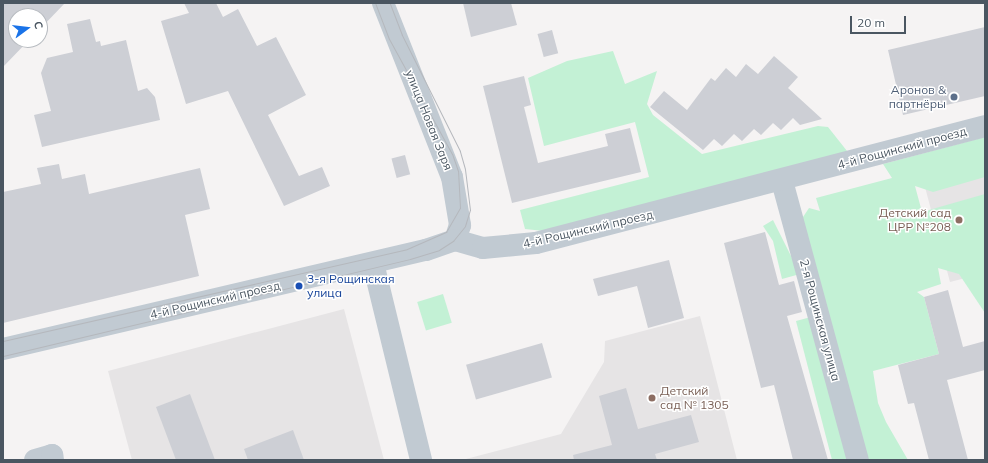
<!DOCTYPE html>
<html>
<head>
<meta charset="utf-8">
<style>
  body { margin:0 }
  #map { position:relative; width:988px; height:463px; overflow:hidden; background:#f5f3f3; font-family:Mulish,sans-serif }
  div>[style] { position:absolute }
  .education>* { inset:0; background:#e6e4e5 }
  .green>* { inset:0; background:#c3f1d5; transform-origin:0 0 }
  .building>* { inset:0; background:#cdcfd5; transform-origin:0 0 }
  .minor>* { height:22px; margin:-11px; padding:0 11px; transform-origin:11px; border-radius:11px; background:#c1cad2 }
  .tram>* { height:1px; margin:-0.5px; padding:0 0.5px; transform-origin:0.5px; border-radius:0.5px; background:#b5b8bd }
  .dots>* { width:11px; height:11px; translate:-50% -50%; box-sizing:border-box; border:2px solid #fff; border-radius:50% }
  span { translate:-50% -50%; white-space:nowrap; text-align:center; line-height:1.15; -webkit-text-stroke:3px #fff; paint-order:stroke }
  .service-label { font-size:12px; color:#4e5e75 }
  .right { translate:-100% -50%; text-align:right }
  .street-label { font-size:12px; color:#4a5661 }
  .education-label { font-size:12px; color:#785e54 }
  .left { translate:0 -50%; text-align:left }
  .transit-label { font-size:12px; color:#164399 }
  .frame { position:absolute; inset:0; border:4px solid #4a5661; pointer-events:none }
  .north { position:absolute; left:8px; top:8px; width:40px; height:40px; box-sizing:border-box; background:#fff; border:1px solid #b7bbc0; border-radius:50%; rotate:75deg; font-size:11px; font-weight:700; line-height:16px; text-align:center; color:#4a5661 }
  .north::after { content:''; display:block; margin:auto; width:14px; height:18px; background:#1a73e8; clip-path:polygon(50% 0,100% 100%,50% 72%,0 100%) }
  .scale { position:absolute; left:850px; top:16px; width:56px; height:18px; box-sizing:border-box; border:2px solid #4a5661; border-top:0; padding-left:5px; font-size:12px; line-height:14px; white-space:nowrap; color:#4a5661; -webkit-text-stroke:3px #fff; paint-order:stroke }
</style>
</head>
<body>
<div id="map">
  <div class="education">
    <div style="clip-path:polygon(985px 151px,985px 273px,950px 282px,920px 168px)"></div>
    <div style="clip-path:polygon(344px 309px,384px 460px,132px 460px,108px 371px)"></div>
    <div style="clip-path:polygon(700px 316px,737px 460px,462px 460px,561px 434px,604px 362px,605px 341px)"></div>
  </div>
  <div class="green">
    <div style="clip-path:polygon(613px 51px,625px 84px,657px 71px,647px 104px,653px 115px,702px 154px,818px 126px,828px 127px,851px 156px,544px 231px,525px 229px,520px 210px,649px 177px,635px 122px,544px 146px,528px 78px,567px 61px)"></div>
    <div style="clip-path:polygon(985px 137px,985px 177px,933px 192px,915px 186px,922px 212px,985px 194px,985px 313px,959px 274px,938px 268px,941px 284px,917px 292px,924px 297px,939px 354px,873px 371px,878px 403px,886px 422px,908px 460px,865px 460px,801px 220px,809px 208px,820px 211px,816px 198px,892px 178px,883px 164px)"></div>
    <div style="clip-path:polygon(773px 220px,800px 274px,782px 279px,773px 241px,763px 226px)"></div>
    <div style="left:443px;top:294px;width:30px;height:27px;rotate:73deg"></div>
    <div style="clip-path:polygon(811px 317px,851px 460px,832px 460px,796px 321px)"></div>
  </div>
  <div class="building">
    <div style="clip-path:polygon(3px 3px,65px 3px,40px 29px,40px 16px,16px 16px,16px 40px,29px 40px,3px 67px)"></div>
    <div style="clip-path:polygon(184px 3px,216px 3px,223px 17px,238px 9px,257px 46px,276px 37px,306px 95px,268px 115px,299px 176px,322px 167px,330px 186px,284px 206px,228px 91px,186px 104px,161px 21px,189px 13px)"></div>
    <div style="clip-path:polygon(463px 3px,511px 3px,517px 25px,471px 37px)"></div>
    <div style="clip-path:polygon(90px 19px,96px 42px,100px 41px,101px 46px,126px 40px,138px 91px,147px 88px,155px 97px,160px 120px,42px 147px,34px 115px,51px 111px,41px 73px,47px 58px,73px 52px,67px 24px)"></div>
    <div style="clip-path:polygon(985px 27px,985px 96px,903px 115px,888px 50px)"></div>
    <div style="left:552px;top:30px;width:24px;height:15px;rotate:75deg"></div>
    <div style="clip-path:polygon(774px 56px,798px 77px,788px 88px,822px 119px,800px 125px,793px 118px,781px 130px,773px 123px,761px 135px,754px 129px,742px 141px,734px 134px,722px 146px,714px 139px,703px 150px,650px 107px,664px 91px,687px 110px,711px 78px,715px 81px,726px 68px,736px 77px,746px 64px,758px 74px)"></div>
    <div style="clip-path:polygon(524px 76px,531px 105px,524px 107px,538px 163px,608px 146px,605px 134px,630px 128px,641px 172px,512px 203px,483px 86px)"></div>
    <div style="left:405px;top:155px;width:20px;height:14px;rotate:75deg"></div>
    <div style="clip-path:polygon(59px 164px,62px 179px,85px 174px,89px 194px,200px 168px,210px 209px,185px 215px,199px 276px,3px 323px,3px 192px,41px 184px,37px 168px)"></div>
    <div style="clip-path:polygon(765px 232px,779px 285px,794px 281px,802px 312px,787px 316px,828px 460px,793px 460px,774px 385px,761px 388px,724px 243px)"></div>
    <div style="clip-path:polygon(669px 260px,684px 318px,648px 328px,637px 286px,598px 296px,593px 279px)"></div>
    <div style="clip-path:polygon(948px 290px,963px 347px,985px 341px,985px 370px,947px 380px,968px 460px,929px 460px,914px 403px,908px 404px,898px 365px,939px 354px,924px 297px)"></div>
    <div style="left:542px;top:343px;width:36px;height:79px;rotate:74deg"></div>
    <div style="clip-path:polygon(626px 388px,638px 429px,691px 415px,699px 442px,655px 454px,657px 460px,574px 460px,573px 455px,612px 445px,599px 396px)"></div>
    <div style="clip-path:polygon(190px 394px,215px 460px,176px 460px,156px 407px)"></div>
    <div style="clip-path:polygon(293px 430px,304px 460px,248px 460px,244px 449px)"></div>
  </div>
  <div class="minor">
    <div style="left:383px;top:3px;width:187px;rotate:68.4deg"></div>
    <div style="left:452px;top:177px;width:49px;rotate:80.5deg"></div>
    <div style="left:460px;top:225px;width:16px;rotate:108deg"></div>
    <div style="left:782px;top:181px;width:289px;rotate:74.8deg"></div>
    <div style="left:373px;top:263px;width:203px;rotate:76.3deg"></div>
    <div style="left:3px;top:349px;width:434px;rotate:-13.2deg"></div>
    <div style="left:426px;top:250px;width:31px;rotate:-19deg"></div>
    <div style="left:455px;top:240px;width:29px;rotate:16deg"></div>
    <div style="left:483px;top:248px;width:53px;rotate:-5.4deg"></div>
    <div style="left:536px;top:243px;width:464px;rotate:-14.6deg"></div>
    <div style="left:35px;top:460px;width:18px;rotate:-16deg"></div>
    <div style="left:52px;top:455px;width:5px;rotate:79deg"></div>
  </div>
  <div class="tram">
    <div style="left:3px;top:341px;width:414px;rotate:-12.8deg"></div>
    <div style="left:407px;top:249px;width:43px;rotate:-23.6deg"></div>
    <div style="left:446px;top:232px;width:28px;rotate:-60deg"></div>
    <div style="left:460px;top:208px;width:37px;rotate:-93deg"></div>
    <div style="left:458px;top:171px;width:18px;rotate:-109deg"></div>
    <div style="left:452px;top:154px;width:131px;rotate:-118.7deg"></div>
    <div style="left:389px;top:39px;width:39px;rotate:-111deg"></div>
    <div style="left:3px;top:356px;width:418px;rotate:-13.4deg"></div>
    <div style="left:410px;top:259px;width:30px;rotate:-17deg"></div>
    <div style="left:439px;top:250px;width:17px;rotate:-33deg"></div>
    <div style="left:453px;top:241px;width:19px;rotate:-51deg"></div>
    <div style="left:465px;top:226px;width:17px;rotate:-73deg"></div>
    <div style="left:470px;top:210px;width:41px;rotate:-97deg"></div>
    <div style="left:465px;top:169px;width:19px;rotate:-106deg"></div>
    <div style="left:460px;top:151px;width:130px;rotate:-116.6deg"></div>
    <div style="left:402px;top:35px;width:34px;rotate:-111deg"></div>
  </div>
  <div class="dots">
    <div style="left:954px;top:97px;background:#5c6f8a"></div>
    <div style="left:959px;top:220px;background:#8d6e63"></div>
    <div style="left:299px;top:286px;background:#1a4fb4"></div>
    <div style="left:652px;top:398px;background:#8d6e63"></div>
  </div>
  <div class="service-label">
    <span class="right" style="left:946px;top:97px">Аронов &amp;<br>партнёры</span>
  </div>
  <div class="street-label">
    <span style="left:429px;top:120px;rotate:68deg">улица Новая Заря</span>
    <span style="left:902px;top:148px;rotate:-15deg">4-й Рощинский проезд</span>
    <span style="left:588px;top:229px;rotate:-13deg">4-й Рощинский проезд</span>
    <span style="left:215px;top:300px;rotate:-13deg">4-й Рощинский проезд</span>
    <span style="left:820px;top:320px;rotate:75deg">2-я Рощинская улица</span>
  </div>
  <div class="education-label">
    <span class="right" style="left:951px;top:220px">Детский сад<br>ЦРР №208</span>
    <span class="left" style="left:660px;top:398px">Детский<br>сад № 1305</span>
  </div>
  <div class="transit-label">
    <span class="left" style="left:307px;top:286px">3-я Рощинская<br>улица</span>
  </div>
  <div class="frame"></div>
  <div class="north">С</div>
  <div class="scale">20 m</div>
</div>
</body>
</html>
